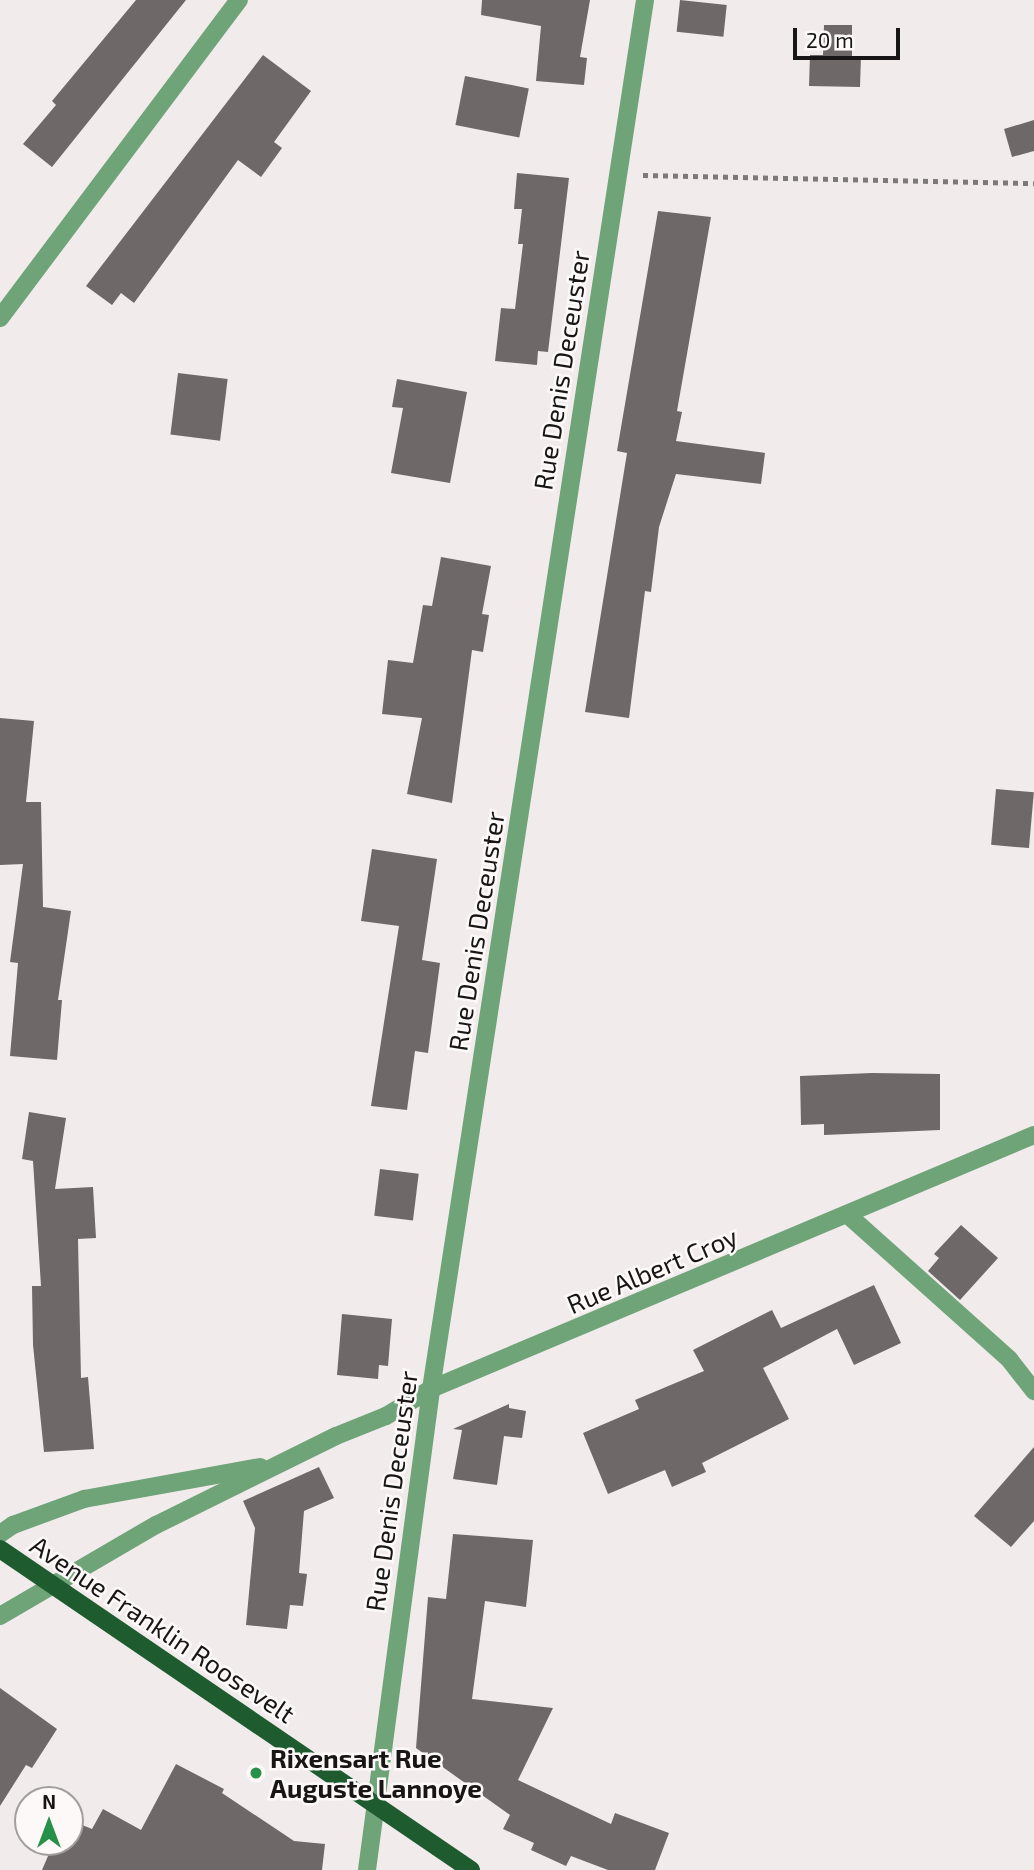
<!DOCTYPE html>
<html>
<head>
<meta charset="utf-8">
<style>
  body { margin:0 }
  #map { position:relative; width:1034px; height:1870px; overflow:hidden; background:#f2ebec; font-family:"Exo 2",sans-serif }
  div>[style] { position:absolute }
  .building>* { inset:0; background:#6e6869; transform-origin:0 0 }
  .path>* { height:4.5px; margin-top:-2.25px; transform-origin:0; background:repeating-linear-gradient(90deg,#7d797a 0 5px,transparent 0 10px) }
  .minor>* { height:18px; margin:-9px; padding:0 9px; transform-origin:9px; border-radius:9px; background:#6fa479 }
  .major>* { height:18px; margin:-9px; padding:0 9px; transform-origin:9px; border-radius:9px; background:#1e5c30 }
  .dots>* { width:19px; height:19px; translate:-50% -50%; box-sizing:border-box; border:4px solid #fef9f9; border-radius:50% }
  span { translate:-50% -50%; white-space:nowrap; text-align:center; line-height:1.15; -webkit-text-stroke:5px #fef9f9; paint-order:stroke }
  .street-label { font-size:26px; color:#171515 }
  .poi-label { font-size:26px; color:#171515; font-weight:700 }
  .left { translate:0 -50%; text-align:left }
  .north { position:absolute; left:14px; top:1786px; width:70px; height:70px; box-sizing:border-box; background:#fef9f9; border:2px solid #a29e9e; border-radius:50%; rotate:0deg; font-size:19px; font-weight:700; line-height:28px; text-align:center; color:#171515 }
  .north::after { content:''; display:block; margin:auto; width:24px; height:32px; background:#279149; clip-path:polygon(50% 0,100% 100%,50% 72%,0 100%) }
  .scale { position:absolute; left:793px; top:28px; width:107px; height:32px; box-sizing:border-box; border:4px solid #171515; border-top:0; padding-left:9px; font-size:21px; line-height:24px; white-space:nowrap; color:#171515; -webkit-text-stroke:5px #fef9f9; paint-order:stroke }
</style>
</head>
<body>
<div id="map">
  <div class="building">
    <div style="clip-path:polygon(136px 0,186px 0,52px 167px,23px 144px,56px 105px,52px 101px)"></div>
    <div style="clip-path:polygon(482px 0,590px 0,580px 57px,587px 58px,584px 85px,536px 81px,541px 26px,481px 15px)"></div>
    <div style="left:680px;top:0;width:47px;height:32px;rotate:6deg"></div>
    <div style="clip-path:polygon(824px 25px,852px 25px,852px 56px,861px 56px,860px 87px,809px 86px,810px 55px,823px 55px)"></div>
    <div style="clip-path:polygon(263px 55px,311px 91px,274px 142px,282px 148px,261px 177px,238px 160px,134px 303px,121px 293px,112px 305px,86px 286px)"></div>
    <div style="left:465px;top:76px;width:65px;height:50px;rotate:11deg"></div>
    <div style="clip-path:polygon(1034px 120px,1034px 151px,1012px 157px,1004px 129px)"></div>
    <div style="clip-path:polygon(517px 173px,569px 178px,548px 352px,538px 351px,537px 365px,495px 361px,501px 308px,515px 309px,523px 244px,518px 244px,522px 209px,514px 209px)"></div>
    <div style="clip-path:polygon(658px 211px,711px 217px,677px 411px,682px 412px,676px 441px,765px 453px,761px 484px,676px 474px,659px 527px,651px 592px,645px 591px,629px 718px,585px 712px,627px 453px,617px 451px)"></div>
    <div style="left:178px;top:373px;width:50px;height:62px;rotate:7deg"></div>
    <div style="clip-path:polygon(397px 379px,467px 392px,450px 483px,391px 473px,403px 408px,392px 407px)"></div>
    <div style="clip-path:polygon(441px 557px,491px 566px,482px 614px,489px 615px,483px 652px,472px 650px,452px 803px,407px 794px,422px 718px,382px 714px,388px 660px,413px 663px,423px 605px,432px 606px)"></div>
    <div style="clip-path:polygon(0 718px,34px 721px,26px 802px,41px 802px,43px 907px,71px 911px,58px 1000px,62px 1000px,57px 1060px,10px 1056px,18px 963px,10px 962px,23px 864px,0 865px)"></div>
    <div style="left:996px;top:789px;width:38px;height:56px;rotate:5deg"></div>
    <div style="clip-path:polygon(372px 849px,437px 859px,422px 960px,440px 963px,428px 1053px,415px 1051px,407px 1110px,371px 1106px,399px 926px,361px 921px)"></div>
    <div style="clip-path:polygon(872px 1073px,940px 1074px,940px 1130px,824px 1135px,824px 1124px,801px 1125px,800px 1076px)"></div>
    <div style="clip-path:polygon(29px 1112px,66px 1118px,55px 1189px,93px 1187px,96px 1238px,78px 1239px,81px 1378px,88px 1377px,94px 1449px,44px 1452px,33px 1345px,32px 1286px,41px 1286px,33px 1161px,22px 1159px)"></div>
    <div style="left:380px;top:1169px;width:39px;height:47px;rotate:7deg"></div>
    <div style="clip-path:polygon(961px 1225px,998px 1258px,960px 1300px,928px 1271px,939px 1258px,934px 1254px)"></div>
    <div style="clip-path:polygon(874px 1285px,901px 1343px,854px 1365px,837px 1329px,763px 1368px,789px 1419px,702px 1463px,706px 1472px,672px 1487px,665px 1470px,608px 1494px,583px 1433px,639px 1409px,635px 1400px,704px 1371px,693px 1350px,772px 1310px,781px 1328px)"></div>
    <div style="clip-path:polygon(342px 1314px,392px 1319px,388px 1366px,379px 1365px,378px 1379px,337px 1375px)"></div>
    <div style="clip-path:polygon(509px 1404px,509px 1408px,526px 1411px,522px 1438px,504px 1436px,497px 1485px,453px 1479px,462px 1430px,453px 1429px)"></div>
    <div style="clip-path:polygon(1034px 1447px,1034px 1521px,1011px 1547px,974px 1516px)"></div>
    <div style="clip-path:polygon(319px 1467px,334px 1498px,304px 1511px,299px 1573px,307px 1574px,303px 1606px,290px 1605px,287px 1629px,246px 1625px,255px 1528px,243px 1501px)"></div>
    <div style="clip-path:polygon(453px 1534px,533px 1540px,526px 1607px,485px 1601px,472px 1699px,553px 1708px,518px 1780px,611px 1824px,615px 1813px,669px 1833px,655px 1870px,608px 1870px,571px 1856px,566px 1866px,531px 1850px,534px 1843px,503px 1829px,510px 1815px,416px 1748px,428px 1597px,446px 1599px)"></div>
    <div style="clip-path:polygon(0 1688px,57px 1729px,32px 1768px,26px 1765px,0 1806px)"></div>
    <div style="clip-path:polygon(176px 1764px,224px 1789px,222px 1793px,294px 1841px,325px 1844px,322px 1870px,42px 1870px,54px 1842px,70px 1842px,70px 1820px,92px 1829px,103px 1809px,141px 1830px)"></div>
  </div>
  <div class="path">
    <div style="left:643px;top:175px;width:391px;rotate:1.2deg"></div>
  </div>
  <div class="minor">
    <div style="left:0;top:318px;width:398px;rotate:-53.1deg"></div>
    <div style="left:848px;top:1215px;width:216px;rotate:41.8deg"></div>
    <div style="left:1009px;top:1359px;width:41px;rotate:52deg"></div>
    <div style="left:0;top:1534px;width:16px;rotate:-35deg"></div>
    <div style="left:13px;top:1525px;width:76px;rotate:-20.1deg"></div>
    <div style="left:84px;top:1499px;width:179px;rotate:-10.3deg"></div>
    <div style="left:0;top:1616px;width:181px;rotate:-30.3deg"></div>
    <div style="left:156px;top:1525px;width:201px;rotate:-26.3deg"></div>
    <div style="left:336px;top:1436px;width:54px;rotate:-21.8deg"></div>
    <div style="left:386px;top:1416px;width:52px;rotate:-31deg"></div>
    <div style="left:431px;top:1389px;width:654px;rotate:-22.84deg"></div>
    <div style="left:367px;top:1870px;width:485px;rotate:-82.4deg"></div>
    <div style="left:431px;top:1389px;width:1405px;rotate:-81.24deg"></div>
  </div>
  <div class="major">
    <div style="left:0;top:1549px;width:570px;rotate:34.28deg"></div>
  </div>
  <div class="dots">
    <div style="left:256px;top:1773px;background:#279149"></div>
  </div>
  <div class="street-label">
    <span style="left:561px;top:370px;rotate:-81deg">Rue Denis Deceuster</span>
    <span style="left:476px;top:931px;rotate:-81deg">Rue Denis Deceuster</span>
    <span style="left:652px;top:1270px;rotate:-23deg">Rue Albert Croy</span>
    <span style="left:391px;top:1491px;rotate:-82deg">Rue Denis Deceuster</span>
    <span style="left:163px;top:1629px;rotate:34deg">Avenue Franklin Roosevelt</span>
  </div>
  <div class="poi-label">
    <span class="left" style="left:270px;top:1773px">Rixensart Rue<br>Auguste Lannoye</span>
  </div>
  <div class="north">N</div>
  <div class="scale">20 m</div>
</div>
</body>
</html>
